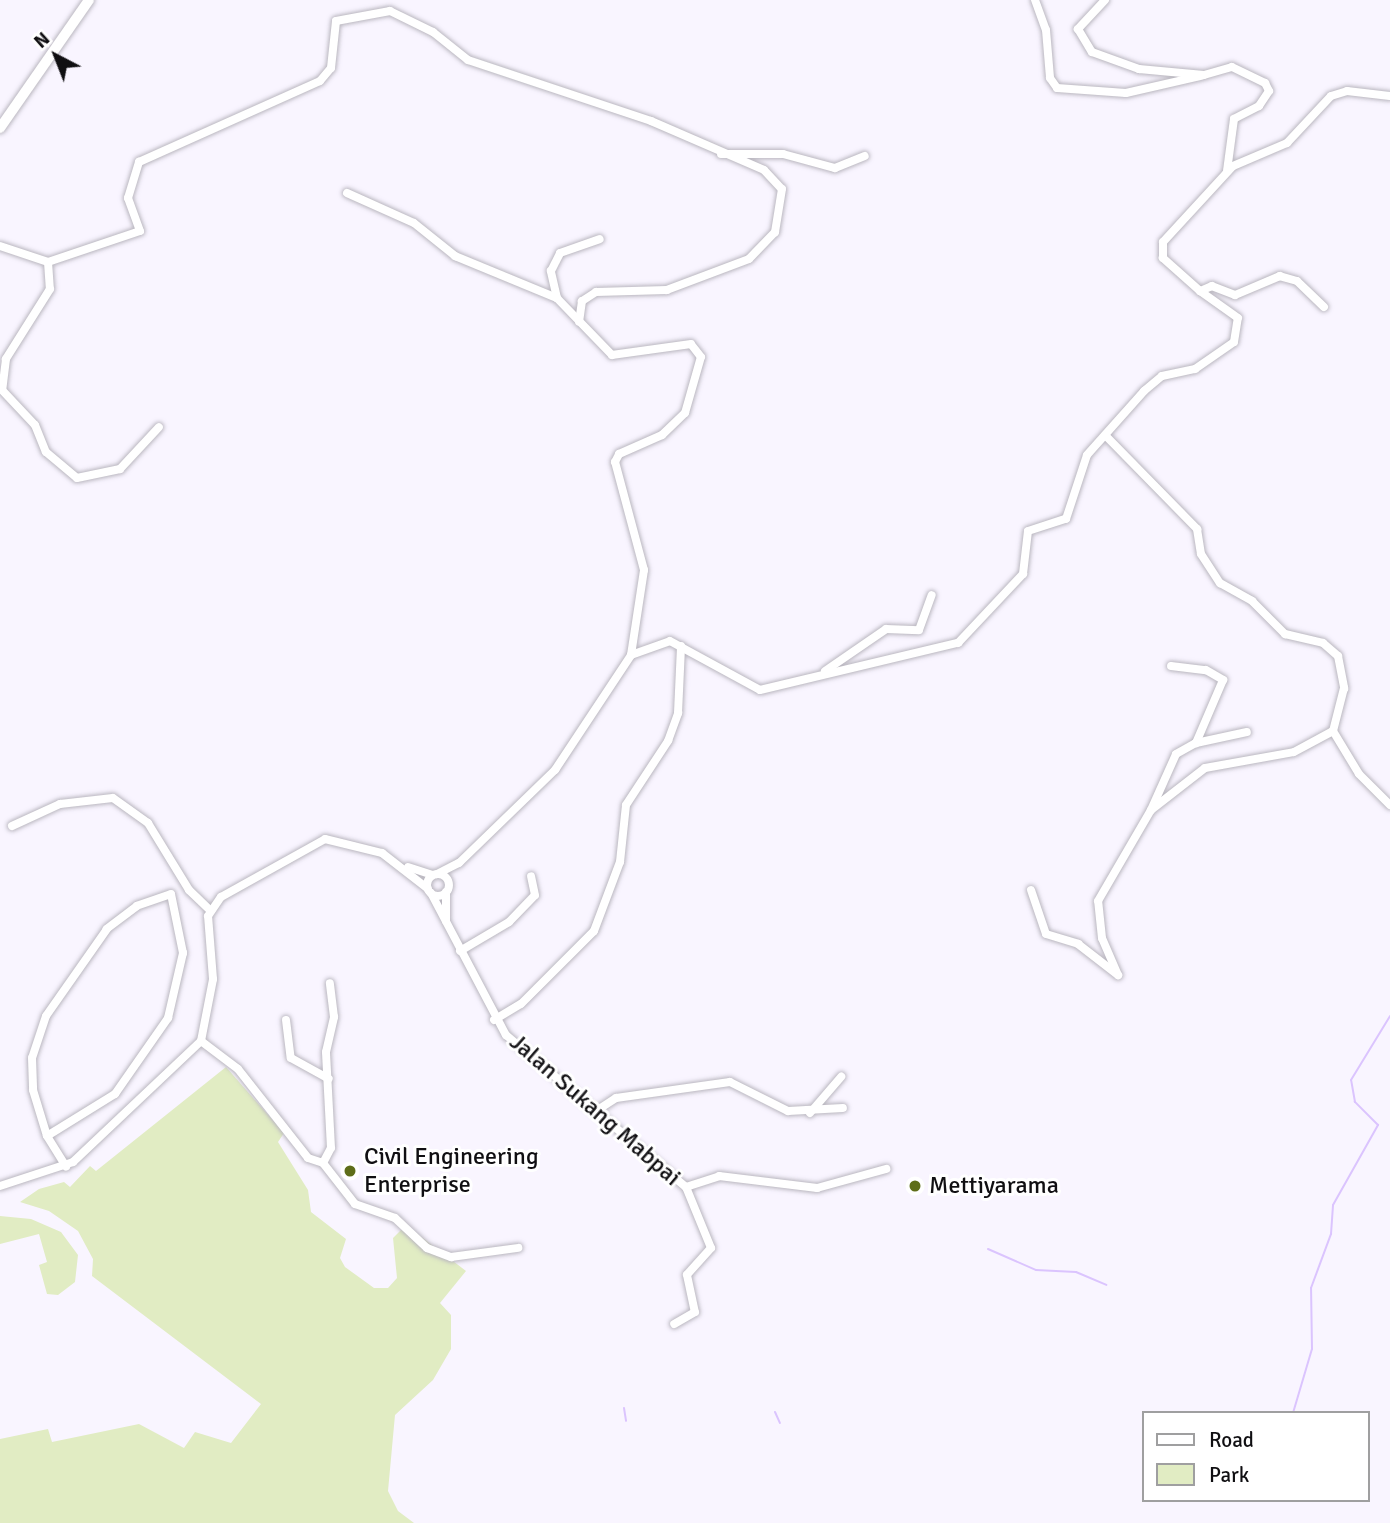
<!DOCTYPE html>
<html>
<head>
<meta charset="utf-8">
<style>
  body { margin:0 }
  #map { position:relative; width:1390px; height:1523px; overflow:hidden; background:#f9f5ff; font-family:Signika,sans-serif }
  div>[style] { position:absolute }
  .green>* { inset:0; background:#e1ecc3 }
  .stream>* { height:2px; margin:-1px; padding:0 1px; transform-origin:1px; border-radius:1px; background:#dbc4fe }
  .roads { filter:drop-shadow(0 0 2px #bab7c0) drop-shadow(0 0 2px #bab7c0) }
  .minor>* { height:8px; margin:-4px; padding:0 4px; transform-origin:4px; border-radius:4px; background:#fff }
  .minor>.ring { margin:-4px; padding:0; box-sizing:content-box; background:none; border:8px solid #fff; border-radius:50% }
  .tertiary>* { height:10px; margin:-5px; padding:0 5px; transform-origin:5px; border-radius:5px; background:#fff }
  .dots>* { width:19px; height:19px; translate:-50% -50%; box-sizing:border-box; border:4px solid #fff; border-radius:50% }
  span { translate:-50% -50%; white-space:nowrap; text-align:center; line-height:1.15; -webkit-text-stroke:6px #fff; paint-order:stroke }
  .street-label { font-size:24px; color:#100f12 }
  .poi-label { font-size:24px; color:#100f12 }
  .left { translate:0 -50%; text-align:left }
  .legend { position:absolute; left:1142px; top:1411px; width:228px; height:91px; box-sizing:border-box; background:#fff; border:2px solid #9f9fa0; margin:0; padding:9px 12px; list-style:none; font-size:21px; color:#100f12 }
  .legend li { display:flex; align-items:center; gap:14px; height:35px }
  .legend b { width:35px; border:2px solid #9f9fa0 }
  .north { position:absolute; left:21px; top:21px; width:70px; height:70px; -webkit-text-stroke:5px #fff; paint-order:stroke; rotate:318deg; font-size:19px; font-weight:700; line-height:28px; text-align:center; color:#100f12 }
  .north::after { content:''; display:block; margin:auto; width:24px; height:32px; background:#100f12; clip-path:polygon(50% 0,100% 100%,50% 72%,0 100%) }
</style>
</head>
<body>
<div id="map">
  <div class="green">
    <div style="clip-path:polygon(226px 1067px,284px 1133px,278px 1142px,308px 1190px,311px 1212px,346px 1239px,340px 1258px,345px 1267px,374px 1288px,388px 1288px,397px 1278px,393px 1238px,406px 1225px,466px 1271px,440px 1303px,451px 1315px,451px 1349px,433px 1380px,395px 1415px,388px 1491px,398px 1511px,414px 1523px,0 1523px,0 1439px,48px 1429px,52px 1442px,139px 1424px,184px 1448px,195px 1432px,231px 1443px,261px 1404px,92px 1276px,93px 1259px,78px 1231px,49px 1211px,20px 1202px,39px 1189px,64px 1182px,70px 1187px,90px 1166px,96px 1171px)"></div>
    <div style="clip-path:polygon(0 1216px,31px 1219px,61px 1232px,78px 1255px,75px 1282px,58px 1295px,47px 1294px,39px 1265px,47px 1262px,39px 1234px,0 1244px)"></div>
  </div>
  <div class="stream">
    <div style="left:988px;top:1249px;width:52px;rotate:23.6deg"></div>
    <div style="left:1036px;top:1270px;width:40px;rotate:2.9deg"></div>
    <div style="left:1076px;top:1272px;width:33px;rotate:23deg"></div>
    <div style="left:624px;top:1408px;width:13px;rotate:81deg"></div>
    <div style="left:775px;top:1412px;width:12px;rotate:66deg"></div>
    <div style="left:1293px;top:1413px;width:67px;rotate:-73.5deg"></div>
    <div style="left:1312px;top:1349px;width:61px;rotate:-90.9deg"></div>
    <div style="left:1311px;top:1288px;width:58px;rotate:-69.7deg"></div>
    <div style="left:1331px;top:1234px;width:29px;rotate:-86deg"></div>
    <div style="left:1333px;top:1205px;width:92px;rotate:-60.6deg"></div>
    <div style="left:1378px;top:1125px;width:33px;rotate:-135deg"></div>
    <div style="left:1355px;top:1102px;width:22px;rotate:-100deg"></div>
    <div style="left:1351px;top:1080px;width:75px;rotate:-58.6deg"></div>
  </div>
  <div class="roads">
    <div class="minor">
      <div style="left:1035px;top:0;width:32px;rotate:70deg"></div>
      <div style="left:1046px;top:30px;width:48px;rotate:85.2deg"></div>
      <div style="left:1050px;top:78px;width:12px;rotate:55deg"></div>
      <div style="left:1057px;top:88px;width:69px;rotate:4.1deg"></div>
      <div style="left:1126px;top:93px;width:77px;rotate:-12.8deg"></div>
      <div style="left:1105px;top:0;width:40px;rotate:133deg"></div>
      <div style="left:1078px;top:29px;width:27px;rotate:59deg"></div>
      <div style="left:1092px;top:52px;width:50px;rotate:19.9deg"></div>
      <div style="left:1139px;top:69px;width:65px;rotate:5.3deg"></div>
      <div style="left:1204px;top:75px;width:29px;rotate:-16deg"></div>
      <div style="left:1232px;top:67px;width:37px;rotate:26deg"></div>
      <div style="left:1265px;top:83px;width:9px;rotate:63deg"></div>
      <div style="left:1269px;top:91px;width:18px;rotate:124deg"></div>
      <div style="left:1259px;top:106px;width:28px;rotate:153deg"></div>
      <div style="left:1234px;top:119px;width:52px;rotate:97.7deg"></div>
      <div style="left:721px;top:154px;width:62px"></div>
      <div style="left:783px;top:154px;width:54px;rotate:15.1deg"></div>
      <div style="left:835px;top:168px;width:32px;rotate:-22deg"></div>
      <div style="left:347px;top:193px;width:73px;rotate:24.1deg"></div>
      <div style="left:414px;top:223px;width:53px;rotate:38.8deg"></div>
      <div style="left:455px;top:256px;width:110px;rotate:22.4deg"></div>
      <div style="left:0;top:246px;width:51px;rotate:18.4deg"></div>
      <div style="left:48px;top:262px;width:97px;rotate:-18.6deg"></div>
      <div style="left:140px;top:231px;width:35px;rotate:-110deg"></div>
      <div style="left:128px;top:198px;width:38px;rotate:-73deg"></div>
      <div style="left:139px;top:162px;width:198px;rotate:-24.1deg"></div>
      <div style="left:320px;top:81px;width:17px;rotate:-50deg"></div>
      <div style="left:331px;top:68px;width:47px;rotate:-83.9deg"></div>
      <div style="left:336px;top:21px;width:55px;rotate:-10.5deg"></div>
      <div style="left:390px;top:11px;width:48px;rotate:26deg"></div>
      <div style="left:433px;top:32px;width:45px;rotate:38.7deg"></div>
      <div style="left:468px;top:60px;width:193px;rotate:18.4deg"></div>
      <div style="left:651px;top:121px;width:123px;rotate:23.4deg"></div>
      <div style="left:764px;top:170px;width:26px;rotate:47deg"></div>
      <div style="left:782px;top:189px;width:44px;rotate:99.2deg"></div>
      <div style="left:775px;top:232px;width:37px;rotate:134deg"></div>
      <div style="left:749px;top:259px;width:88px;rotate:159.3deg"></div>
      <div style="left:667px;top:290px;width:71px;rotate:178.4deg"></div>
      <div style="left:596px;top:292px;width:17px;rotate:147deg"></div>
      <div style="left:582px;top:301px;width:21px;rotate:98deg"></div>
      <div style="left:48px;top:262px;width:27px;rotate:86deg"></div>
      <div style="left:50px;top:289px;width:83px;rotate:122.2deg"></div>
      <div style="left:6px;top:359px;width:31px;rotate:97deg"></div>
      <div style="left:2px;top:390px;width:48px;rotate:46.7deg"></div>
      <div style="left:35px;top:425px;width:29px;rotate:68deg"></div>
      <div style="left:46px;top:452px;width:40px;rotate:40deg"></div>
      <div style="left:77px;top:478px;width:44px;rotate:-11.8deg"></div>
      <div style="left:120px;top:469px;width:57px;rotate:-47.1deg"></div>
      <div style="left:1324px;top:307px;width:37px;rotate:-136deg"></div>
      <div style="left:1297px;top:281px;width:18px;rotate:-164deg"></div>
      <div style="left:1280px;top:276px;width:49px;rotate:157.1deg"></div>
      <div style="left:1235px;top:295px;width:25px;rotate:-159deg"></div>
      <div style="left:1212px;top:286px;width:13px;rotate:157deg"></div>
      <div style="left:1200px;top:291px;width:50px;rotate:-138.3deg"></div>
      <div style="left:1163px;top:258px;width:16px;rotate:-90deg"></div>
      <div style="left:1163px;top:242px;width:103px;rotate:-47.4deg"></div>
      <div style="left:1233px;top:166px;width:59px;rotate:-23.1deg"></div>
      <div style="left:1287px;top:143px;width:64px;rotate:-46.9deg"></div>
      <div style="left:1331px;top:96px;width:17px;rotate:-17deg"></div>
      <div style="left:1347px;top:91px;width:43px;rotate:6.6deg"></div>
      <div style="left:1105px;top:435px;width:132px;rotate:45.6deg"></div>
      <div style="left:1197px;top:529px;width:25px;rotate:81deg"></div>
      <div style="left:1201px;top:554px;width:35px;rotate:57deg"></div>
      <div style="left:1220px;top:583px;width:37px;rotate:29deg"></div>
      <div style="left:1252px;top:601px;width:47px;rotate:45deg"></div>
      <div style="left:1285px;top:634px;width:39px;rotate:13deg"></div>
      <div style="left:1323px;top:643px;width:20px;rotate:41deg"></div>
      <div style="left:1338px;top:656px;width:33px;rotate:79deg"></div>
      <div style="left:1344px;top:688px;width:44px;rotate:104.3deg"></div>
      <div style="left:1333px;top:731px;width:50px;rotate:58.8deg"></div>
      <div style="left:1359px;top:774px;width:44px;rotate:45deg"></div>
      <div style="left:631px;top:655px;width:41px;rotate:-19.7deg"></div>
      <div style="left:670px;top:641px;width:102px;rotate:28.6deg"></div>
      <div style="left:760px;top:690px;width:204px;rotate:-13.4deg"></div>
      <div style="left:958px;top:643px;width:95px;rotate:-46.7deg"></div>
      <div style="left:1023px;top:574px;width:43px;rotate:-83.4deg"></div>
      <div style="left:1028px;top:531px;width:40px;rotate:-18deg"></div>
      <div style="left:1066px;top:519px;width:67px;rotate:-71.8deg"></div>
      <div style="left:1087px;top:455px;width:86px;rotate:-48.3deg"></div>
      <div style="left:1144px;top:391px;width:23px;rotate:-40deg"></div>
      <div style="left:1162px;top:376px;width:34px;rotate:-12deg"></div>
      <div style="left:1195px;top:369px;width:47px;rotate:-34.7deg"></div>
      <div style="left:1234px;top:342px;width:24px;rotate:-81deg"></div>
      <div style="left:1238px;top:318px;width:47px;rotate:-144.6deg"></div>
      <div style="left:1171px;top:666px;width:35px;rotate:7deg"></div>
      <div style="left:1206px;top:670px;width:20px;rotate:30deg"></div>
      <div style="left:1223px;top:680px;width:69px;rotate:113.2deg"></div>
      <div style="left:1196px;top:743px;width:52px;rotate:-12.2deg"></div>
      <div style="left:825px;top:671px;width:74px;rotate:-34.5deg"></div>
      <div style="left:886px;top:629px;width:33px;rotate:2deg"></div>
      <div style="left:919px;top:630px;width:37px;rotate:-70deg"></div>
      <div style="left:1151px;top:810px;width:61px;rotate:-65.9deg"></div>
      <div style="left:1176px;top:754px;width:23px;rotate:-29deg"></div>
      <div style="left:12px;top:826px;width:53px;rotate:-24.6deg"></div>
      <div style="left:60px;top:804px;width:53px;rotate:-6.5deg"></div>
      <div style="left:113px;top:798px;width:43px;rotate:35.5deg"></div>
      <div style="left:148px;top:823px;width:79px;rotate:58.5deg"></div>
      <div style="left:189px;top:890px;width:28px;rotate:44deg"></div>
      <div style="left:408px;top:867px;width:26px;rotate:18deg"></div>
      <div style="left:437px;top:874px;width:25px;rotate:-27deg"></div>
      <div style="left:459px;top:863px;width:134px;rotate:-44.1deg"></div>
      <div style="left:555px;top:770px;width:138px;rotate:-56.5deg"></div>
      <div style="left:631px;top:655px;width:86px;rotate:-81.3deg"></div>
      <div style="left:644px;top:570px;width:112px;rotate:-105deg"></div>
      <div style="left:615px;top:462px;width:9px;rotate:-63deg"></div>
      <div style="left:619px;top:454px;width:47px;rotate:-23.8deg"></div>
      <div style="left:662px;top:435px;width:32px;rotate:-44deg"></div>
      <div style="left:685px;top:413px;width:58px;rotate:-74.1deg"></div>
      <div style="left:701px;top:357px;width:16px;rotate:-128deg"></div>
      <div style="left:691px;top:344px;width:80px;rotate:172.1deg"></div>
      <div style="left:612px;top:355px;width:79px;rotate:-134deg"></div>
      <div style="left:557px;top:298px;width:28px;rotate:-103deg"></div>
      <div style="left:551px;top:271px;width:20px;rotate:-63deg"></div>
      <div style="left:560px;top:253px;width:42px;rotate:-19.3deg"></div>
      <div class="ring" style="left:427px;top:874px;width:14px;height:14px"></div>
      <div style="left:1031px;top:890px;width:46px;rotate:71.2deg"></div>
      <div style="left:1046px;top:934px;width:34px;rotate:17deg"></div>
      <div style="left:1078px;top:944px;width:51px;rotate:37.8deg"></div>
      <div style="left:1118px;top:975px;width:40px;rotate:-113.4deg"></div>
      <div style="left:1102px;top:938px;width:37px;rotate:-96deg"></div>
      <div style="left:1098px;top:901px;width:105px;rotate:-59.8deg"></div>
      <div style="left:1151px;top:810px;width:68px;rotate:-37.9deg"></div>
      <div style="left:1205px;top:768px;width:90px;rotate:-10.2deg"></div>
      <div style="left:1294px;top:752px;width:44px;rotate:-28.3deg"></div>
      <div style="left:446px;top:892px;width:29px;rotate:90deg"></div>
      <div style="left:431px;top:893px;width:161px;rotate:62.2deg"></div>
      <div style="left:506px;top:1035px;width:236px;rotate:40.2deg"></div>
      <div style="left:686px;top:1187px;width:66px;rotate:67.7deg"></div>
      <div style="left:711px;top:1248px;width:36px;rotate:132deg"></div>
      <div style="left:687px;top:1275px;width:38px;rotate:78deg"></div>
      <div style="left:695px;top:1312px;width:24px;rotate:150deg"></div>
      <div style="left:460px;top:951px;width:57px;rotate:-30.6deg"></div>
      <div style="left:509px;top:922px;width:37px;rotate:-46deg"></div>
      <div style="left:535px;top:895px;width:19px;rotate:-102deg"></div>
      <div style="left:286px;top:1020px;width:38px;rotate:83deg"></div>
      <div style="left:291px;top:1058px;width:43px;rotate:28.9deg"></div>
      <div style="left:494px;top:1020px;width:31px;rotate:-31deg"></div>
      <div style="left:521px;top:1004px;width:103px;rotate:-45deg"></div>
      <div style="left:594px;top:931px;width:74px;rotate:-69.4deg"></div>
      <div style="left:620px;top:862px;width:57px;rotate:-84deg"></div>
      <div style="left:626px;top:805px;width:77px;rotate:-56.7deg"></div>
      <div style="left:668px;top:741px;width:30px;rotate:-70deg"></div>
      <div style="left:678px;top:713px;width:67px;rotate:-87.4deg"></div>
      <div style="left:201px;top:1041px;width:46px;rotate:37.1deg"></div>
      <div style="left:238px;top:1069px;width:113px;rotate:51.8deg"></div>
      <div style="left:308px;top:1158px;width:16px;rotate:18deg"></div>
      <div style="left:323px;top:1163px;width:52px;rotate:52deg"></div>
      <div style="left:355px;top:1204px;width:42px;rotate:19.3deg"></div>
      <div style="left:395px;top:1218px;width:44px;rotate:43.2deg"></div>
      <div style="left:427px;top:1248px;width:26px;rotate:21deg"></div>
      <div style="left:451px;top:1257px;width:68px;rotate:-7.7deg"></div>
      <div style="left:596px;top:1111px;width:24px;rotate:-33deg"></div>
      <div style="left:616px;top:1098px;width:115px;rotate:-8deg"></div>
      <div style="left:730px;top:1082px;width:65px;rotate:26.6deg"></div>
      <div style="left:788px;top:1111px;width:55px;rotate:-3.1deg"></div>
      <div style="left:810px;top:1113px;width:48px;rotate:-49.3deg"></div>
      <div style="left:47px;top:1136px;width:80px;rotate:-31.7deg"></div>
      <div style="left:115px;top:1094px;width:93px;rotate:-55.1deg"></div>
      <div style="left:168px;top:1018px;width:67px;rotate:-77deg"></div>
      <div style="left:183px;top:953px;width:60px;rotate:-101.5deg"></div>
      <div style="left:171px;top:894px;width:36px;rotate:161deg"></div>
      <div style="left:137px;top:906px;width:38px;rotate:143deg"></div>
      <div style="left:107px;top:929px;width:106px;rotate:125deg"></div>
      <div style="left:46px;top:1016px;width:44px;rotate:108.4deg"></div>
      <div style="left:32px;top:1058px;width:32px;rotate:88deg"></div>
      <div style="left:33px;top:1090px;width:48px;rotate:73.1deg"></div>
      <div style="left:47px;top:1136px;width:36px;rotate:58deg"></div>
      <div style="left:323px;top:1163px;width:17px;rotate:-62deg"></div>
      <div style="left:331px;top:1148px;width:96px;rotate:-93deg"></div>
      <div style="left:326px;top:1052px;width:36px;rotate:-77deg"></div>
      <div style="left:334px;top:1017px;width:34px;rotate:-97deg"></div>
      <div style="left:0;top:1186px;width:77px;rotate:-18.2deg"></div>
      <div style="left:73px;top:1162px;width:176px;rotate:-43.4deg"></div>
      <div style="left:201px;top:1041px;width:63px;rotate:-79deg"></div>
      <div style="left:213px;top:979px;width:63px;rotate:-94.5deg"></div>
      <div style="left:208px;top:916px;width:23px;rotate:-56deg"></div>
      <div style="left:221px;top:897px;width:119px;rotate:-29.1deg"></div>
      <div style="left:325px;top:839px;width:59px;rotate:13.8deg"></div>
      <div style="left:382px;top:853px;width:58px;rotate:38deg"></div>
      <div style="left:686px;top:1187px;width:35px;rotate:-18deg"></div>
      <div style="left:719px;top:1176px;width:99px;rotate:7deg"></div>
      <div style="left:817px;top:1188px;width:72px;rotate:-15.4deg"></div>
    </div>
    <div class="tertiary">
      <div style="left:0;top:128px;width:156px;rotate:-55.2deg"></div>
    </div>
  </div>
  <div class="dots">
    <div style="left:350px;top:1171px;background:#5e6d19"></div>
    <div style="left:915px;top:1186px;background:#5e6d19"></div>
  </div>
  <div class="street-label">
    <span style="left:595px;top:1110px;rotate:41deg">Jalan Sukang Mabpai</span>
  </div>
  <div class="poi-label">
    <span class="left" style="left:364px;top:1171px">Civil Engineering<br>Enterprise</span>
    <span class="left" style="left:929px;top:1186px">Mettiyarama</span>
  </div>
  <ul class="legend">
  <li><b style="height:9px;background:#fff"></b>Road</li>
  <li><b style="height:19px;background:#e1ecc3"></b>Park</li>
  </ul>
  <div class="north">N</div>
</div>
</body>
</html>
